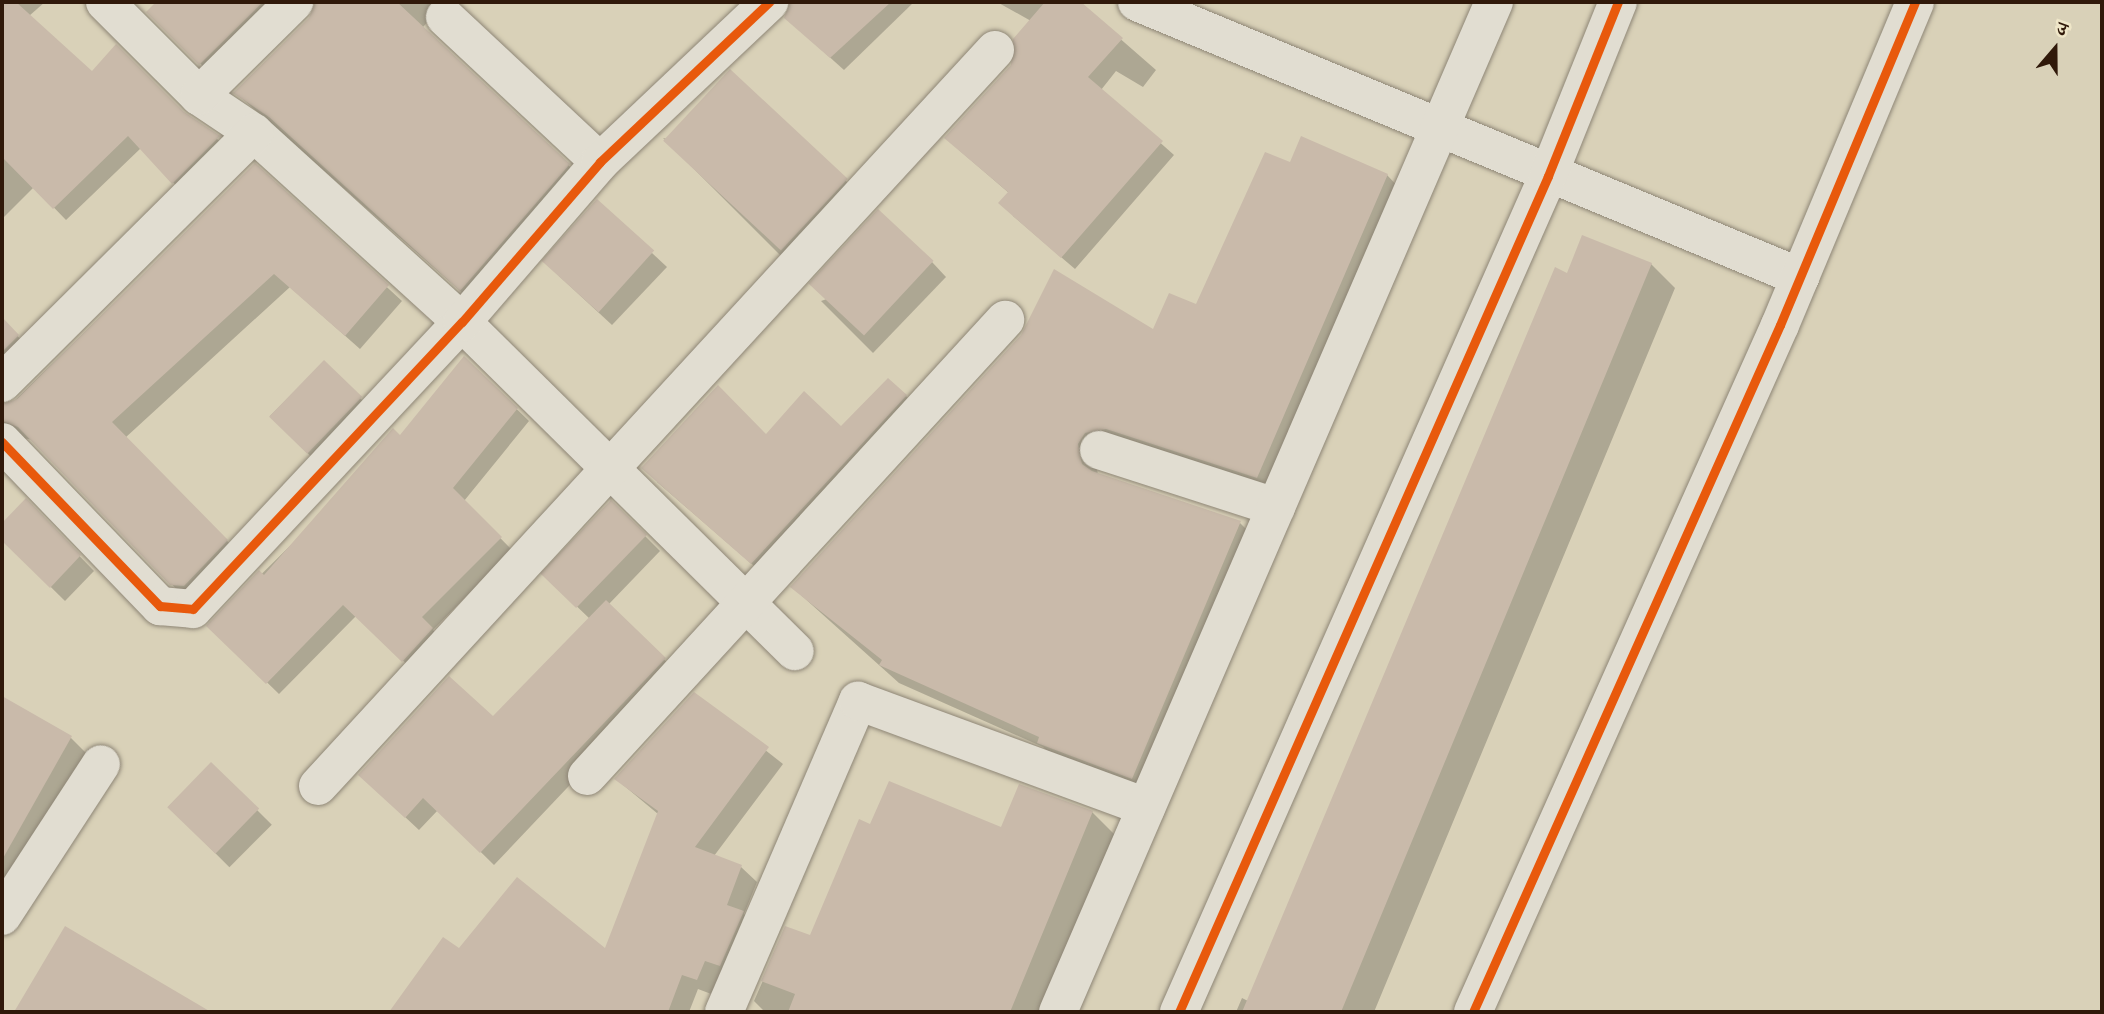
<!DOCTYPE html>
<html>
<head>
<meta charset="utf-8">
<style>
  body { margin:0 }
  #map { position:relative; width:2104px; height:1014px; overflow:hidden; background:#d9d1b8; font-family:Cardo,"Noto Serif Devanagari",serif }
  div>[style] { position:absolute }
  .shadow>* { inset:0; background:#0003; transform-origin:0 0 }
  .building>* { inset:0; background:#c9baaa; transform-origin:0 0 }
  .roads { filter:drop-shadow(0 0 2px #8e8676) drop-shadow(0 0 2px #8e8676) }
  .street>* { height:38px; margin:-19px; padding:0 19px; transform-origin:19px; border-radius:19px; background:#e1ddd1 }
  .cycleway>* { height:9px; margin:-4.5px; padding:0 4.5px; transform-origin:4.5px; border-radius:4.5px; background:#e8590c }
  span { translate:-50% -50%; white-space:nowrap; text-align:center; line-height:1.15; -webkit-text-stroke:7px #efe6c8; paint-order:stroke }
  .frame { position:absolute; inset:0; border:4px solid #30190a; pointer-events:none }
  .north { position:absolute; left:2020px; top:14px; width:70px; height:70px; -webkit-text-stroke:5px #efe6c8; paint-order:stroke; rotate:20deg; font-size:19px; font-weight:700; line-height:28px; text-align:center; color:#30190a }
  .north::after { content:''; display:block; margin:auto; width:24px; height:32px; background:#30190a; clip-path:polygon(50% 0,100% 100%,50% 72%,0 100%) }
</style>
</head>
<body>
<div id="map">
  <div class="shadow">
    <div style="clip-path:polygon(2px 2px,45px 2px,13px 30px,2px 18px)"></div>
    <div style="clip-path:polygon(158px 2px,292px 2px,215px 78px,148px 12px)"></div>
    <div style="clip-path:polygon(316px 2px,446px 2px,423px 27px,583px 179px,475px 304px,236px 93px,311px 18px)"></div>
    <div style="clip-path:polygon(798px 2px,914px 2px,844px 70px,786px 18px)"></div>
    <div style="clip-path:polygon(997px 2px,1078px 2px,1156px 70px,1143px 87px,1116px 71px,1101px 90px,1174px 155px,1075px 269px,1013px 216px,1009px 193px,959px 150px,1013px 66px,1031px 21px)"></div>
    <div style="clip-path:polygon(39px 25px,92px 73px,183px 113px,230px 149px,185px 195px,141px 148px,66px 220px,34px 187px,2px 219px,2px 66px)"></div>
    <div style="clip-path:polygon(663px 138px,845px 180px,860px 195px,793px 268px)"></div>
    <div style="clip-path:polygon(1290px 164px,1387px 175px,1405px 194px,1275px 495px,1096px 463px,1098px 475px,1240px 523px,1258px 541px,1151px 796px,1057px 761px,1043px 747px,899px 683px,792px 587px,1197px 306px)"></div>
    <div style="clip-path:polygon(255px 166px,402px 301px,360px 349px,290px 287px,125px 438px,241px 555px,186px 599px,33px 440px,2px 434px,2px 404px,9px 406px)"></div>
    <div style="clip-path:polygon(652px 253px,667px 267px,612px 325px,559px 276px)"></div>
    <div style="clip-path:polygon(932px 262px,946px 277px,873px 353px,821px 301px)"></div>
    <div style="clip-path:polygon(1651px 264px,1675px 288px,1374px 1012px,1236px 1012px,1242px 998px,1248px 1001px,1568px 275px)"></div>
    <div style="clip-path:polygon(2px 320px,32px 351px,2px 385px)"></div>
    <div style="clip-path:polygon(464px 358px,529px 421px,464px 501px,512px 550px,433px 630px,444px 641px,415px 672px,356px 616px,279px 694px,209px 626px,400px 437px)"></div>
    <div style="left:324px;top:362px;width:72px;height:76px;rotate:45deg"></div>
    <div style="clip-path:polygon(906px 396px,920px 410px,767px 577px,657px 482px,841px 428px)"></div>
    <div style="clip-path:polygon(26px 501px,94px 571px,65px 601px,2px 539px,2px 525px)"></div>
    <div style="clip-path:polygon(611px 502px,660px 551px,608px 605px,677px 672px,494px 865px,438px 810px,419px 830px,374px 788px,493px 718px,590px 619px,544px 575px)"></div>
    <div style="clip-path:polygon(694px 694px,783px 764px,714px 856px,741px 867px,757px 882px,744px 914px,758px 928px,727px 1000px,698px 989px,689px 1012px,392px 1012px,443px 939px,460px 951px,605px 951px,658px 814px,616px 779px)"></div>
    <div style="clip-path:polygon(2px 698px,71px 738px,91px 758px,2px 915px)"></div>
    <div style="left:211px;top:764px;width:86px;height:60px;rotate:45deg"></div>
    <div style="clip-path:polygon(1092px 812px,1116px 836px,1043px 1012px,765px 1012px,754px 1001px,786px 928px,811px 937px,871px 826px,1002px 830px)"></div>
    <div style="clip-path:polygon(66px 928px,207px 1012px,16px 1012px)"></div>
  </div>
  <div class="building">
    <div style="clip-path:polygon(2px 2px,16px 2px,92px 71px,116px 44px,184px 112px,220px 136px,172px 184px,128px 136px,53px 209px,2px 157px)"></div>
    <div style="clip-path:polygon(156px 2px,263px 2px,199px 65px,146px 12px)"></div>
    <div style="clip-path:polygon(315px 2px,397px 2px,570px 164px,460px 291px,269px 117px,233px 93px,309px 18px)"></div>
    <div style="clip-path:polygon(790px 2px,891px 2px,830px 58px,784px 18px)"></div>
    <div style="clip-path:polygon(1045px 2px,1081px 2px,1123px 38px,1088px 77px,1163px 141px,1061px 258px,998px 203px,1008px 192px,944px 138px,1011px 65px,1013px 39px)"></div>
    <div style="left:730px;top:69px;width:161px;height:98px;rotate:43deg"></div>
    <div style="clip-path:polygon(1301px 136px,1388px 174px,1257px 478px,1106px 429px,1085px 433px,1078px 444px,1082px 464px,1092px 471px,1241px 521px,1132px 779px,1037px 743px,1039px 737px,879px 665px,882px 660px,790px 587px,1021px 335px,1054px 269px,1153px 329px,1169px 293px,1196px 304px,1265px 152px,1290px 162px)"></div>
    <div style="clip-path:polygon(255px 163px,389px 285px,345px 336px,274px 274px,112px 422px,228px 540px,184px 586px,170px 585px,18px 427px,2px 421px,2px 404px,17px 399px)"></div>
    <div style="left:597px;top:199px;width:77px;height:83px;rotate:42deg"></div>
    <div style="left:878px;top:209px;width:76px;height:102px;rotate:43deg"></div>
    <div style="clip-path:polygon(1582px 235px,1652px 263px,1341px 1012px,1242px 1012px,1555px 267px,1567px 273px)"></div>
    <div style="clip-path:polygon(2px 317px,19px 335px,2px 352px)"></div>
    <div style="clip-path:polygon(464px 356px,518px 408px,453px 488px,502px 537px,422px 617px,433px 628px,402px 662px,343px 605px,266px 684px,206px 626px,259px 570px,264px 575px,393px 428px,400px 435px)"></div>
    <div style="left:324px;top:360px;width:53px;height:79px;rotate:44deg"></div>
    <div style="clip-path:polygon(888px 378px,907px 395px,751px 564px,641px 468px,718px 385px,766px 434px,804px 391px,841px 426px)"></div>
    <div style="clip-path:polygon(26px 498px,81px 555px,50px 588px,2px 541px,2px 523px)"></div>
    <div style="left:611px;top:500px;width:50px;height:102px;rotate:44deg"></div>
    <div style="clip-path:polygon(606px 600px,666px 658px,480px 853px,423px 798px,405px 818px,358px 775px,449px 676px,493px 716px)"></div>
    <div style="clip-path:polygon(694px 692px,769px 747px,695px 847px,742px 865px,727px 905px,744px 911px,720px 966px,705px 961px,697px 980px,682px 975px,668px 1012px,389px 1012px,443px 937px,459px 948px,517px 877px,605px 948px,658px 811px,614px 779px)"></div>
    <div style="clip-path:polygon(2px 696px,72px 736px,2px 860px)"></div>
    <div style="left:211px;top:762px;width:67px;height:63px;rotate:44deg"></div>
    <div style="clip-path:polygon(889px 781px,1001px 827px,1019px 784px,1093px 811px,1010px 1012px,788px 1012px,795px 994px,761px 981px,785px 926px,810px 935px,859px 819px,870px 824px)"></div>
    <div style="clip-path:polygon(65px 926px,211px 1012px,14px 1012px)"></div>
  </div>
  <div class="roads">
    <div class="street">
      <div style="left:105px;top:2px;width:133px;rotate:45deg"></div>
      <div style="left:199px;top:96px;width:66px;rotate:33.9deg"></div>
      <div style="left:254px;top:133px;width:281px;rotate:42.3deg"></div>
      <div style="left:462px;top:322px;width:468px;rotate:44.7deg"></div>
      <div style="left:1137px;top:2px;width:718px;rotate:22.53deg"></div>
      <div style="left:445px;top:17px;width:212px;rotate:43.1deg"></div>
      <div style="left:199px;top:96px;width:134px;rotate:-44.7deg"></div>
      <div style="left:2px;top:383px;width:355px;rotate:-44.8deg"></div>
      <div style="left:2px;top:442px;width:228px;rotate:46.1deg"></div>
      <div style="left:160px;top:606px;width:33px;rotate:5deg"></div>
      <div style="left:193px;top:609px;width:393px;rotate:-46.9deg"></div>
      <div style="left:462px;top:322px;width:211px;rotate:-49.2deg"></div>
      <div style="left:600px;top:162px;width:233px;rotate:-43.4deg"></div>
      <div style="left:1099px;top:450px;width:186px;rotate:17.9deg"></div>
      <div style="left:587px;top:776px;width:619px;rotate:-47.49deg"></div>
      <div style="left:318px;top:786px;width:1000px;rotate:-47.39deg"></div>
      <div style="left:2px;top:916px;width:181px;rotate:-56.9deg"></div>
      <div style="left:724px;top:1012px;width:339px;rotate:-66.7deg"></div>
      <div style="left:858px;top:701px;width:307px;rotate:20.2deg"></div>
      <div style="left:1058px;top:1012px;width:1100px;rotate:-66.65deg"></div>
      <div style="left:1179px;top:1012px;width:914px;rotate:-66.18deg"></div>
      <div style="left:1548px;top:176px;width:188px;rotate:-68.1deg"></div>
      <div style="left:1473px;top:1012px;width:752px;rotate:-65.92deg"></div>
      <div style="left:1780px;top:325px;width:350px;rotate:-67.3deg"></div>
    </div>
  </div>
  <div class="cycleway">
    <div style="left:2px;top:442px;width:228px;rotate:46.1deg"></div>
    <div style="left:160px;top:606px;width:33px;rotate:5deg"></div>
    <div style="left:193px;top:609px;width:393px;rotate:-46.9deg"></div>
    <div style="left:462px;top:322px;width:211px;rotate:-49.2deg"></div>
    <div style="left:600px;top:162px;width:233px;rotate:-43.4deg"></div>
    <div style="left:1179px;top:1012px;width:914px;rotate:-66.18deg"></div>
    <div style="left:1548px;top:176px;width:188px;rotate:-68.1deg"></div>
    <div style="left:1473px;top:1012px;width:752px;rotate:-65.92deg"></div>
    <div style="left:1780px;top:325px;width:350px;rotate:-67.3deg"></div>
  </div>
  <div class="frame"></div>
  <div class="north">उ</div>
</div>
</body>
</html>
